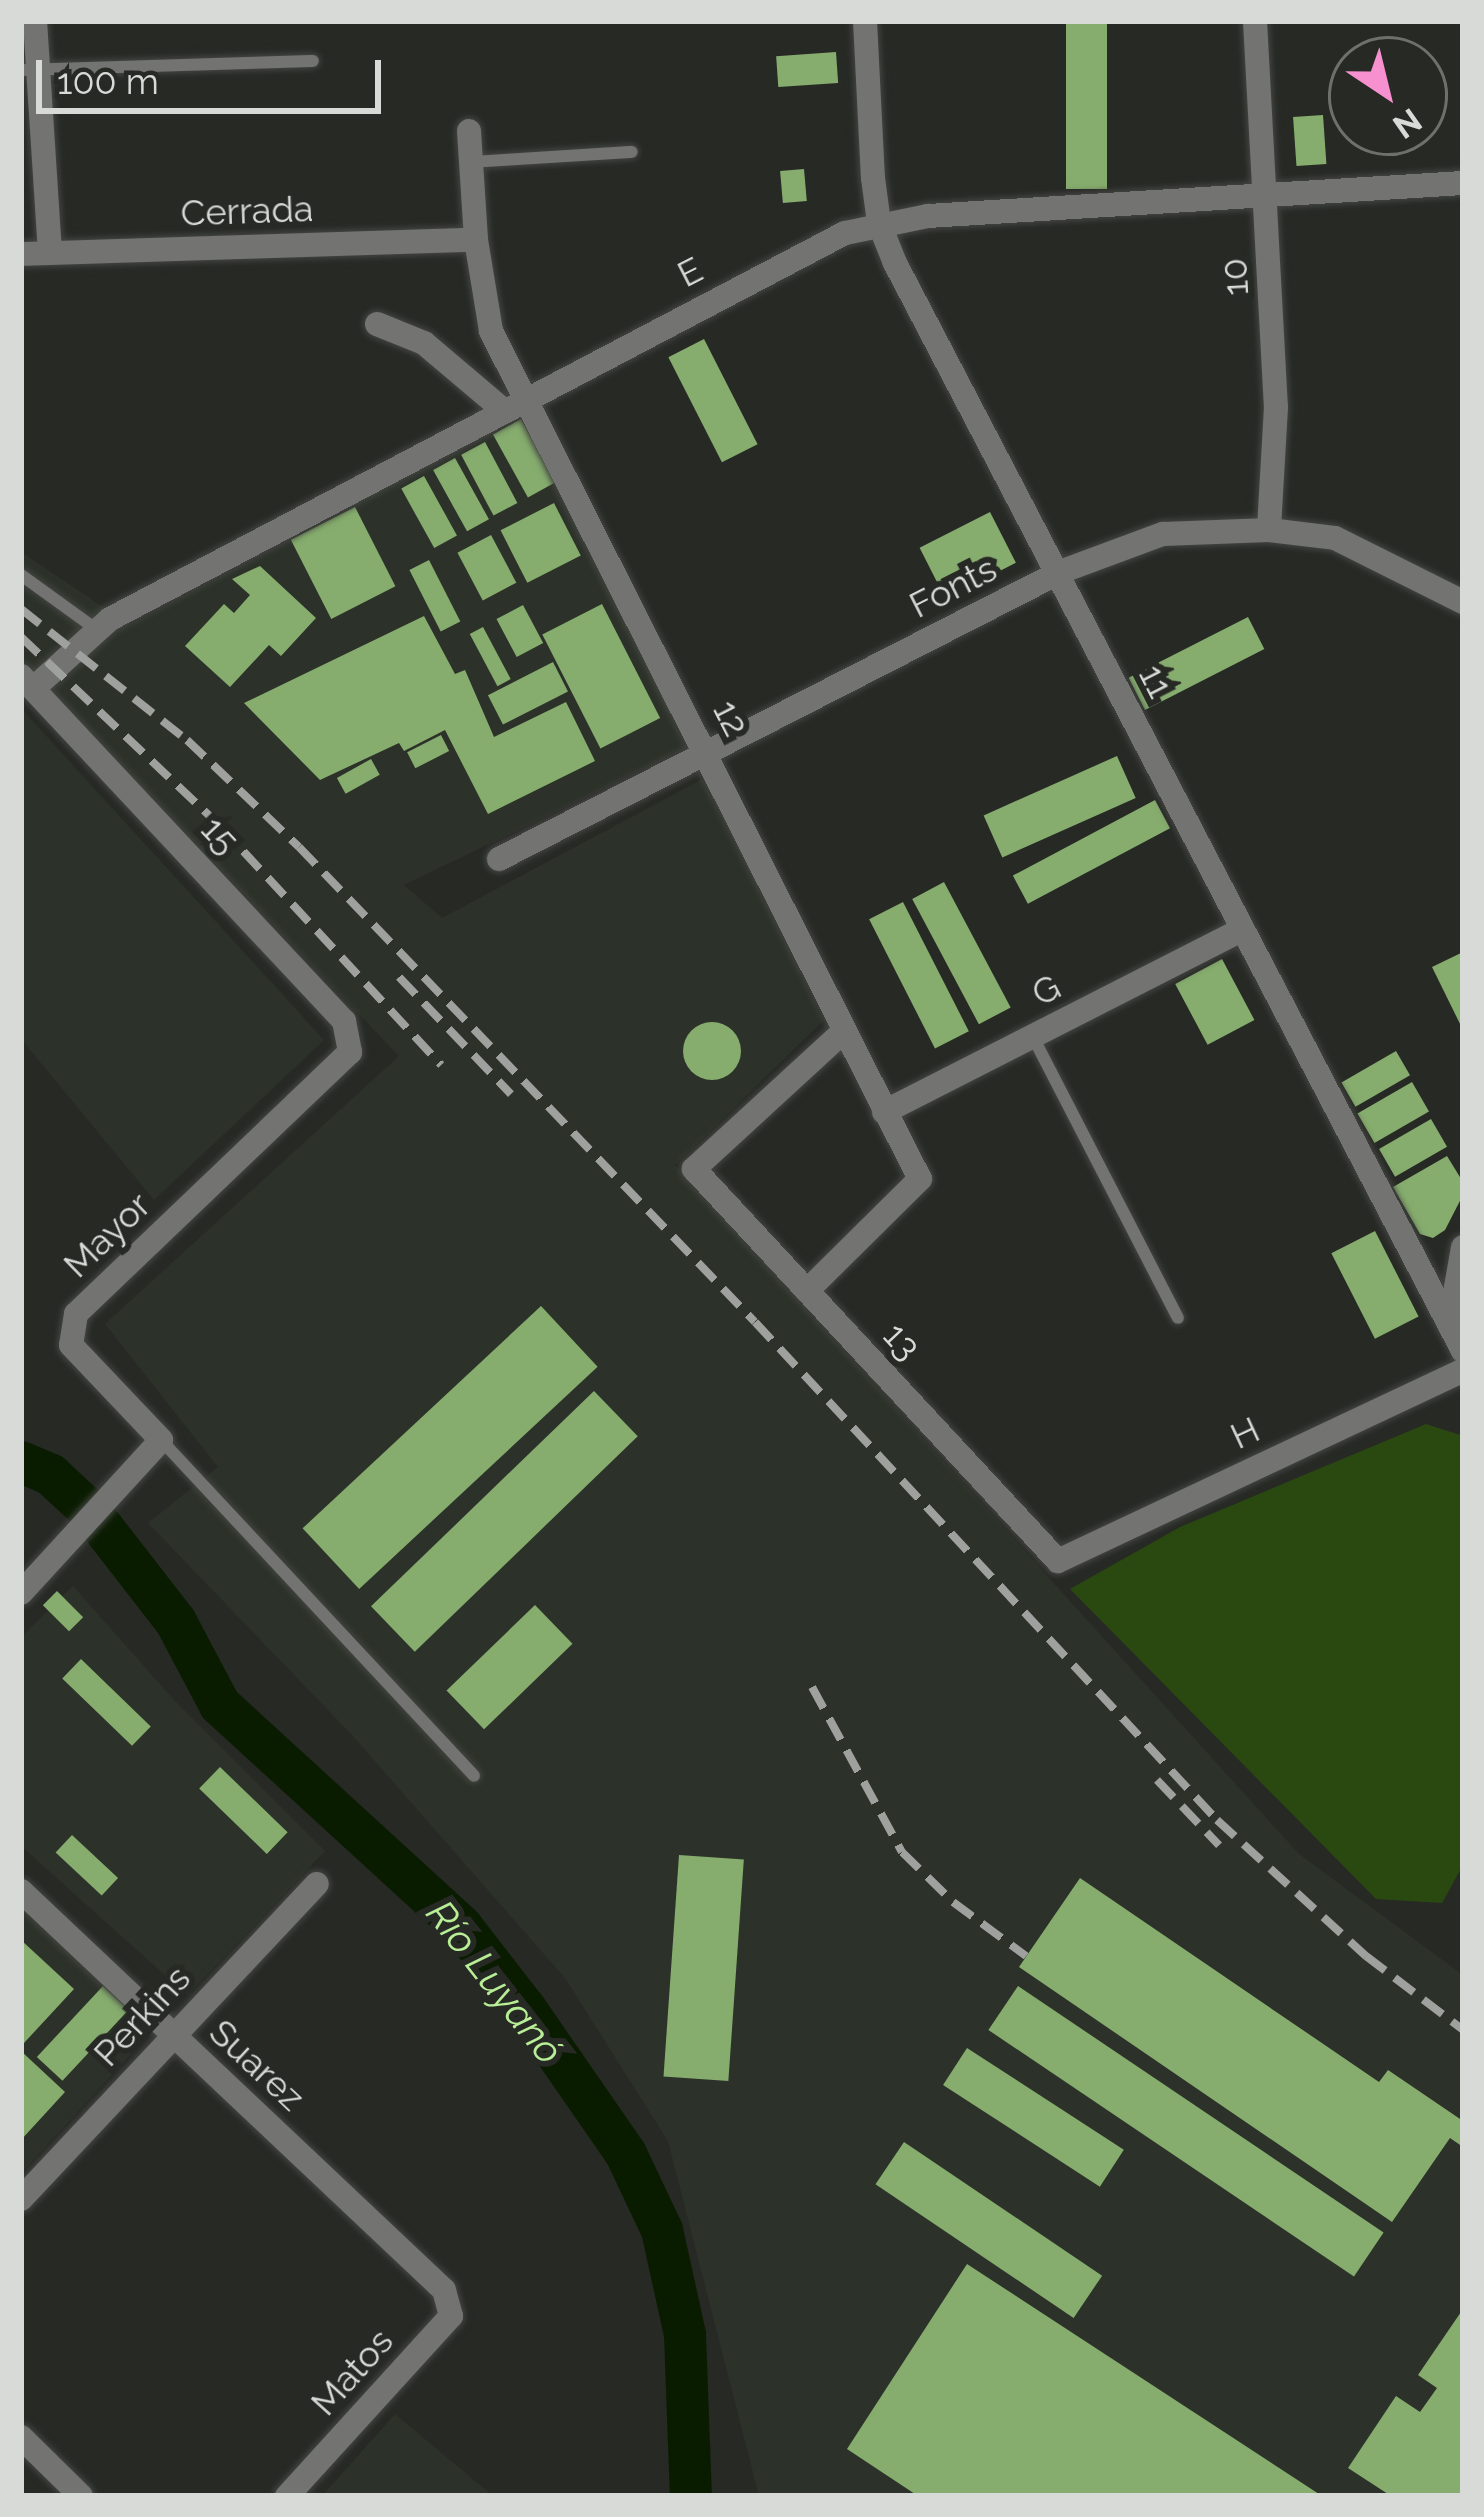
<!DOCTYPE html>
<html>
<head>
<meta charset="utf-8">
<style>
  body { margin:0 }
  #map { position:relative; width:1484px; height:2517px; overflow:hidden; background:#272925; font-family:Raleway,sans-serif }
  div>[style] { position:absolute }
  .built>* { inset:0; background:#2c3229 }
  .green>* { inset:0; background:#2a4911 }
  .river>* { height:42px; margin:-21px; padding:0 21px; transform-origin:21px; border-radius:21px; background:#0a1c00 }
  .building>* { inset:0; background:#86ad6e; transform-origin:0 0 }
  .round { border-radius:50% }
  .roads { filter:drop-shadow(0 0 3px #434541) drop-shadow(0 0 3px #434541) }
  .service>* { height:12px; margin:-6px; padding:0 6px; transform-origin:6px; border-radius:6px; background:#737472 }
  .minor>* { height:24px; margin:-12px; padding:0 12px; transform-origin:12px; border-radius:12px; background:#737472 }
  .tertiary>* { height:24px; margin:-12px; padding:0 12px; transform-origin:12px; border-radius:12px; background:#737472 }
  .rail>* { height:8px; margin-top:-4px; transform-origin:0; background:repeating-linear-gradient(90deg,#9fa19e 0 24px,transparent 0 36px) }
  span { translate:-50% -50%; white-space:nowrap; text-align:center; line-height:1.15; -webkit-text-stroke:12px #272925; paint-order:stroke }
  .street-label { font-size:36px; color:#d8dad7 }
  .water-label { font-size:39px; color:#b8ee96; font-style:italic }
  .frame { position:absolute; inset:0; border:24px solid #d8dad7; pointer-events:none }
  .north { position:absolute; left:1328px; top:36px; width:120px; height:120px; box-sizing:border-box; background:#272925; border:3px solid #6e706c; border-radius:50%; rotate:145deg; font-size:33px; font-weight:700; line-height:48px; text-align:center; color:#d8dad7 }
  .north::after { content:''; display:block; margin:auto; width:42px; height:54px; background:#f790ce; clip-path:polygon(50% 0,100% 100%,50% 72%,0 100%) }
  .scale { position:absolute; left:36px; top:60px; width:345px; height:54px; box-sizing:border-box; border:6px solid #d8dad7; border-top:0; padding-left:15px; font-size:36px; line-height:42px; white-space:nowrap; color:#d8dad7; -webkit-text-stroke:9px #272925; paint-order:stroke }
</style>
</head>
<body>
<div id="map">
  <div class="built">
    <div style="clip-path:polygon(523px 413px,689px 747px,404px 885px,442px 918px,708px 776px,823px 1021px,675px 1165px,1299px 1854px,1463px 1975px,1463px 2496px,759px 2496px,668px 2141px,565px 1978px,352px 1735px,148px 1523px,218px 1467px,105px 1324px,399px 1056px,21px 661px,21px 552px,130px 625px)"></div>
    <div style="clip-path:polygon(21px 708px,324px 1040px,154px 1200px,21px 1039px)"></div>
    <div style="clip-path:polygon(73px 1586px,174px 1700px,325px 1851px,187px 1995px,21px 1846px,21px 1637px)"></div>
    <div style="clip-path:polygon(21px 1904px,155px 2028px,21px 2173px)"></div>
    <div style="clip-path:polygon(395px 2414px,493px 2496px,322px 2496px)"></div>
  </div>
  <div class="green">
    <div style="clip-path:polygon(1426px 1424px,1463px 1436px,1463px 1865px,1442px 1903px,1376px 1899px,1070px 1589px,1180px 1527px)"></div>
  </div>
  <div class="river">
    <div style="left:21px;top:1462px;width:33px;rotate:23deg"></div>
    <div style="left:51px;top:1475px;width:53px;rotate:42.7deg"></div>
    <div style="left:90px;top:1511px;width:140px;rotate:52.2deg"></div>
    <div style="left:176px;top:1622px;width:94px;rotate:62.1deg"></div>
    <div style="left:220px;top:1705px;width:328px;rotate:42.5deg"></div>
    <div style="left:462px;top:1927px;width:103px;rotate:52.1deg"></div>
    <div style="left:525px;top:2008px;width:178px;rotate:55.3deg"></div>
    <div style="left:626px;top:2154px;width:84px;rotate:64.7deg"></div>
    <div style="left:662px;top:2230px;width:107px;rotate:77.6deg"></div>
    <div style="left:685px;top:2335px;width:161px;rotate:87.9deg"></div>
  </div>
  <div class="building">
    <div style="left:1066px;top:21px;width:41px;height:168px"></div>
    <div style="left:836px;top:52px;width:31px;height:60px;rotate:86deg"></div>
    <div style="left:1323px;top:115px;width:49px;height:30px;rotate:86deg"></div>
    <div style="left:804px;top:169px;width:32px;height:24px;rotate:85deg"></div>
    <div style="left:704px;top:339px;width:118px;height:40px;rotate:63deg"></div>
    <div style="left:521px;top:419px;width:72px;height:32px;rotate:61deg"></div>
    <div style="left:485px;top:442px;width:69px;height:27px;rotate:62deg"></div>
    <div style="left:455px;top:458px;width:70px;height:25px;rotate:61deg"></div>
    <div style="left:424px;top:476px;width:68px;height:26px;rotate:61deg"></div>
    <div style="left:554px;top:503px;width:59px;height:60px;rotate:63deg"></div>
    <div style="left:355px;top:507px;width:89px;height:72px;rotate:63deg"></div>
    <div style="left:990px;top:512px;width:57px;height:79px;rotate:63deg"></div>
    <div style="left:491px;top:535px;width:54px;height:38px;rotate:62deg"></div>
    <div style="left:429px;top:560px;width:69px;height:22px;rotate:63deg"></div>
    <div style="clip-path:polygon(260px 566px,316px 618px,281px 656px,269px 645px,230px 687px,185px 646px,224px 604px,234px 613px,250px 595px,232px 579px)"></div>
    <div style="left:602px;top:604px;width:128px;height:67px;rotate:63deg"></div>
    <div style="left:523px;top:605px;width:43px;height:30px;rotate:62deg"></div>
    <div style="clip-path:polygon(424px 616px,455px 674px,465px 670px,494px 737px,566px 702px,595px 761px,488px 814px,445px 730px,404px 751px,399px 743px,320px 780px,244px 703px)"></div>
    <div style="left:1248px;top:617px;width:36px;height:134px;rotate:63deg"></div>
    <div style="left:483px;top:627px;width:59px;height:15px;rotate:62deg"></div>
    <div style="left:553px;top:662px;width:33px;height:73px;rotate:63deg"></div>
    <div style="left:441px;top:735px;width:18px;height:38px;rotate:63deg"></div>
    <div style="left:1117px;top:756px;width:46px;height:146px;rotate:66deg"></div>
    <div style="left:371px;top:759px;width:18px;height:39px;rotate:61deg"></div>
    <div style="left:1155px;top:800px;width:32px;height:161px;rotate:62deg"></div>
    <div style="left:944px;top:882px;width:142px;height:36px;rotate:62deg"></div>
    <div style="left:903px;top:902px;width:145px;height:38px;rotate:63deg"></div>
    <div style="clip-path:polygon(1463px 952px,1463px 1030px,1432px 967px)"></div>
    <div style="left:1222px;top:959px;width:69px;height:53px;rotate:62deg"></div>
    <div class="round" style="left:683px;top:1022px;width:58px;height:58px"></div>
    <div style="left:1396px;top:1051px;width:28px;height:63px;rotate:60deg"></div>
    <div style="left:1412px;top:1082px;width:34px;height:63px;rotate:60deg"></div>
    <div style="left:1431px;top:1119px;width:32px;height:60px;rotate:60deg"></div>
    <div style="clip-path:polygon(1447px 1156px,1463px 1182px,1463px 1195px,1445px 1230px,1433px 1238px,1420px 1234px,1393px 1187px)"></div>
    <div style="left:1375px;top:1231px;width:96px;height:49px;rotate:63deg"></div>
    <div style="left:541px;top:1306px;width:83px;height:326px;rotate:47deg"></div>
    <div style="left:594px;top:1391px;width:63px;height:310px;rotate:46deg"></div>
    <div style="left:57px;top:1591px;width:37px;height:20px;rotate:45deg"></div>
    <div style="left:535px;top:1605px;width:54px;height:123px;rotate:46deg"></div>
    <div style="left:81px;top:1659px;width:97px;height:27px;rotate:44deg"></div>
    <div style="left:220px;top:1767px;width:94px;height:30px;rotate:44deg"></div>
    <div style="left:72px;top:1835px;width:63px;height:24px;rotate:43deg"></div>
    <div style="left:679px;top:1855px;width:65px;height:222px;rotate:4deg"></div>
    <div style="clip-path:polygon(1080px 1878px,1379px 2082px,1388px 2070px,1463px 2121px,1463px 2147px,1450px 2138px,1392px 2222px,1019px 1967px)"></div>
    <div style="clip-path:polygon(21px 1940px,74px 1989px,24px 2043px,21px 2040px)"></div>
    <div style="left:103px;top:1986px;width:35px;height:97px;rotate:43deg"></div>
    <div style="left:1018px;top:1986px;width:441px;height:53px;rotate:34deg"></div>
    <div style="left:967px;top:2048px;width:187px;height:44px;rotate:33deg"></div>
    <div style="clip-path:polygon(21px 2051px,65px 2092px,21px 2140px)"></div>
    <div style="left:904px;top:2142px;width:239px;height:51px;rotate:34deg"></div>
    <div style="clip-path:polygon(967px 2264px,1322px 2496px,918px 2496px,847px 2449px)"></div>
    <div style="clip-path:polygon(1463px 2309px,1463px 2496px,1391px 2496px,1348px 2468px,1396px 2396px,1420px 2412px,1437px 2388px,1418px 2375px)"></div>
  </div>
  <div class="roads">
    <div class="service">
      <div style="left:21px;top:70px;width:292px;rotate:-1.8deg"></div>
      <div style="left:471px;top:162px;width:161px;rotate:-3.6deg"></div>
      <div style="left:21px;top:575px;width:92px;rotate:35.8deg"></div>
      <div style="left:1033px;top:1037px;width:316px;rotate:62.7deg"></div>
      <div style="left:161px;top:1440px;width:459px;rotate:47deg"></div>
    </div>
    <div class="minor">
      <div style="left:35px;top:21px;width:232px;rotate:86.3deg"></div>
      <div style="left:1255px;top:21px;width:387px;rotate:86.9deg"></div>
      <div style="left:1276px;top:407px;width:123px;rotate:93.3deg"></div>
      <div style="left:469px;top:131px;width:109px;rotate:86.3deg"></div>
      <div style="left:476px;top:240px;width:92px;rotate:80.6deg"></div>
      <div style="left:491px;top:331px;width:950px;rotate:63.17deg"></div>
      <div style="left:920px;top:1179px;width:159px;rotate:135.3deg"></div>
      <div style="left:21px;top:254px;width:455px;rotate:-1.8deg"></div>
      <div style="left:377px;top:324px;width:51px;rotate:22deg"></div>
      <div style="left:424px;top:343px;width:102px;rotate:40.2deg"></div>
      <div style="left:21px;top:676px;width:473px;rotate:46.9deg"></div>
      <div style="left:344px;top:1021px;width:32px;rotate:79deg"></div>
      <div style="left:350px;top:1052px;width:379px;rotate:136.3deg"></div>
      <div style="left:76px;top:1314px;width:31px;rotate:99deg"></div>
      <div style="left:71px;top:1345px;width:131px;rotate:46.5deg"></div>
      <div style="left:35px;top:687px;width:101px;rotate:-42.2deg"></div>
      <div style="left:110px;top:619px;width:830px;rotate:-27.71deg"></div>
      <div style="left:845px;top:233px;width:85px;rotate:-11.6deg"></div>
      <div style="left:928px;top:216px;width:536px;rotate:-3.53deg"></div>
      <div style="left:499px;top:859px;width:630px;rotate:-27.09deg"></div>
      <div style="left:1060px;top:572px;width:110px;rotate:-20.3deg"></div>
      <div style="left:1163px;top:534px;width:106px;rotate:-2.2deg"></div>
      <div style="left:1269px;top:530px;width:66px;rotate:6.9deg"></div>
      <div style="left:1335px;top:538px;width:143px;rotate:26.6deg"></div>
      <div style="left:844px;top:1031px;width:204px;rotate:137.4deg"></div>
      <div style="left:694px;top:1169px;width:535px;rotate:47.12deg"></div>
      <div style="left:1058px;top:1561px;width:448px;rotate:-25.2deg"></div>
      <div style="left:884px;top:1112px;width:401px;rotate:-27deg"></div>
      <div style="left:1450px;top:1321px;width:75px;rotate:-80deg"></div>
      <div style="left:21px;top:1891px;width:581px;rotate:43.33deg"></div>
      <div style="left:444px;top:2290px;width:27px;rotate:75deg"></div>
      <div style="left:451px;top:2316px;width:244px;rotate:132.3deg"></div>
      <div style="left:21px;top:2199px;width:432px;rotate:-46.8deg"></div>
      <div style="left:21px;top:2437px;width:84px;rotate:44.5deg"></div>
    </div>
    <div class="tertiary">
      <div style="left:865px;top:21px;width:157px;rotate:87.1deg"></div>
      <div style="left:873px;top:178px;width:45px;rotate:82.4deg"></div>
      <div style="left:879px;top:223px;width:43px;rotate:68.2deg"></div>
      <div style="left:895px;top:263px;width:1227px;rotate:62.43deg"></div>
      <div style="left:21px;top:1593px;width:207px;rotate:-47.5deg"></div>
    </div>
  </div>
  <div class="rail">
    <div style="left:21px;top:609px;width:211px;rotate:38.3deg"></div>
    <div style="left:187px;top:740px;width:155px;rotate:43.7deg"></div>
    <div style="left:299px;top:847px;width:658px;rotate:46.17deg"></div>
    <div style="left:755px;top:1322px;width:679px;rotate:47.15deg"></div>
    <div style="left:1217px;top:1820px;width:202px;rotate:42.4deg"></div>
    <div style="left:1366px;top:1956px;width:122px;rotate:37.3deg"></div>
    <div style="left:21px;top:637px;width:273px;rotate:43.5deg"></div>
    <div style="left:219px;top:825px;width:327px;rotate:47.2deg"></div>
    <div style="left:399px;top:977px;width:162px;rotate:46.3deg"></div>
    <div style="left:812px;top:1687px;width:188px;rotate:61.4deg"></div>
    <div style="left:902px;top:1852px;width:71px;rotate:44.4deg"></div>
    <div style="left:953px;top:1902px;width:91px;rotate:36.5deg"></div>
    <div style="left:1157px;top:1780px;width:90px;rotate:46.4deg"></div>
  </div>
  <div class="street-label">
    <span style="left:247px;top:211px;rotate:-2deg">Cerrada</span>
    <span style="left:690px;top:272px;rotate:-27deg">E</span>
    <span style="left:1235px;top:277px;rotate:-93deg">10</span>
    <span style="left:953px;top:587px;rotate:-27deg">Fonts</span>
    <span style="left:1156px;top:681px;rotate:63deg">11</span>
    <span style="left:731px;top:718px;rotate:63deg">12</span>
    <span style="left:220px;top:835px;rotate:47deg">15</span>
    <span style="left:1046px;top:990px;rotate:-27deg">G</span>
    <span style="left:107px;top:1235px;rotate:-44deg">Mayor</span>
    <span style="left:902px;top:1341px;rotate:47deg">13</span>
    <span style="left:1245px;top:1433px;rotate:-25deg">H</span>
    <span style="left:142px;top:2016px;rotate:-47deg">Perkins</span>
    <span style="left:257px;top:2065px;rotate:43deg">Suarez</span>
    <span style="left:352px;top:2372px;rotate:-48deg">Matos</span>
  </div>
  <div class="water-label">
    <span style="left:495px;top:1982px;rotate:52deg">Río Luyanó</span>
  </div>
  <div class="frame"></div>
  <div class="north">N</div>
  <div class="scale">100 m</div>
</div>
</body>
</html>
